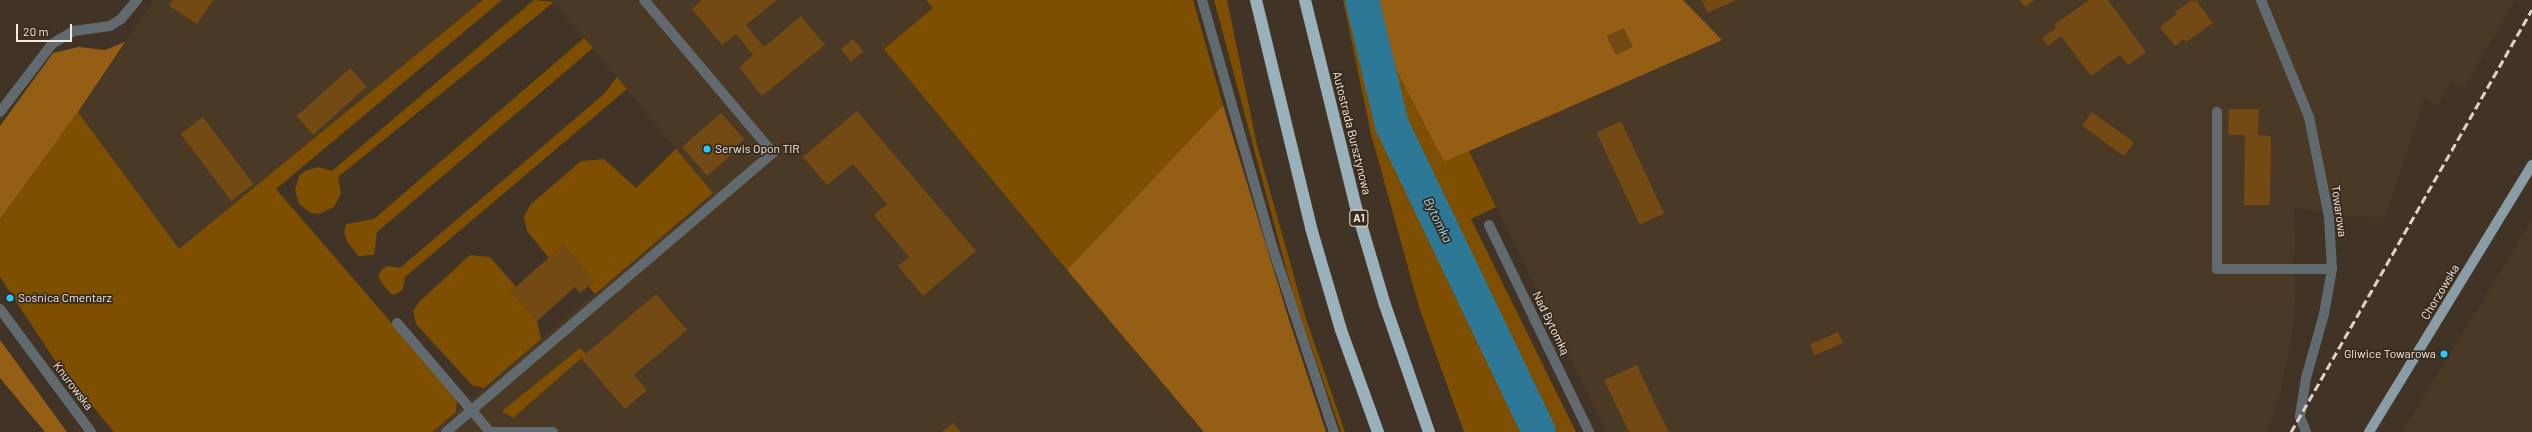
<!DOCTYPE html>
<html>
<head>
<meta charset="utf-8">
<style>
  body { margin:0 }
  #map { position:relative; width:2532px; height:432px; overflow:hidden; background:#413426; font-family:Barlow,sans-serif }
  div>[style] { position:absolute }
  .built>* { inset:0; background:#4a3925 }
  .green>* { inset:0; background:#7e4e01 }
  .forest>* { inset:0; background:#945f15 }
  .river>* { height:34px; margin:-17px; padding:0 17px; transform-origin:17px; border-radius:17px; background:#2c7896 }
  .building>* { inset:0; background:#734a14; transform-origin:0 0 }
  .minor>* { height:10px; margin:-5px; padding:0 5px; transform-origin:5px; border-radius:5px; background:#616b6f }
  .major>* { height:10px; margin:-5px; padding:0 5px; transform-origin:5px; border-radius:5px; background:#8a9da6 }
  .highway>* { height:12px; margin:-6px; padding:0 6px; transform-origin:6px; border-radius:6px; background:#9ab1bc }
  .rail>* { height:3px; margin-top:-1.5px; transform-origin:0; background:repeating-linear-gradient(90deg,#dad2c8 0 8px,transparent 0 12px) }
  .dots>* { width:11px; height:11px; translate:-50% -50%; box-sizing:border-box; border:2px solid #372a1c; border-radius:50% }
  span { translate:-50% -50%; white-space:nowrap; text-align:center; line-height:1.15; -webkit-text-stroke:3.5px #372a1c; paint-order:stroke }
  .shield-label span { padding:1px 3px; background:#372a1c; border:1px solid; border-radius:3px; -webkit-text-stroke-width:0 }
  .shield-label { font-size:11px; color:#f2eae1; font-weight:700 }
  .street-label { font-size:12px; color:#f2eae1 }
  .poi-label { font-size:12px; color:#f2eae1 }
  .left { translate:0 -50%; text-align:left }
  .right { translate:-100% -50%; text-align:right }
  .water-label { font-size:13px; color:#96dcfc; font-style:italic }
  .scale { position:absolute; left:16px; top:24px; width:56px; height:18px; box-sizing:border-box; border:2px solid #f2eae1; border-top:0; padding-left:5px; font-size:12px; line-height:14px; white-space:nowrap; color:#f2eae1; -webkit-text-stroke:3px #372a1c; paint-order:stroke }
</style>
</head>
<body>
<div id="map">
  <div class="built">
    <div style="clip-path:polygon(154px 0,483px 0,179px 249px,78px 112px)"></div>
    <div style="clip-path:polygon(552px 0,926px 0,933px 8px,884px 49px,1204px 432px,432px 432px,713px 193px)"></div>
    <div style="clip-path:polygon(1683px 0,2515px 0,2464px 88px,2451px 80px,2439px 104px,2424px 99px,2385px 217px,2346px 216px,2294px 207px,2295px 256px,2292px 260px,2296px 288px,2293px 328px,2280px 395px,2267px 432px,1606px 432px,1469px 151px,1722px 40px)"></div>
    <div style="clip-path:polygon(2532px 220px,2532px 432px,2402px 432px)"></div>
  </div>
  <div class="green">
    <div style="clip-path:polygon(483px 0,502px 0,276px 189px,457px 399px,456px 412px,432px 432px,114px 432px,54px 359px,0 277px,0 219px,78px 112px,179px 249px)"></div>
    <div style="clip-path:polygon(534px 0,554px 2px,338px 177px,341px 193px,334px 207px,319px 214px,311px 213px,299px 204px,295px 190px,299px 176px,305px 171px,318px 167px,332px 171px)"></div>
    <div style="clip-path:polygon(926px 0,1193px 0,1223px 105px,1067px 270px,884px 49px,933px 8px)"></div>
    <div style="clip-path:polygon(1214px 0,1227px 0,1257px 145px,1306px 319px,1345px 432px,1341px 432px,1293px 294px)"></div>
    <div style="clip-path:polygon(1343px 0,1372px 0,1381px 41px,1444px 162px,1469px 151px,1496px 207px,1471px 219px,1576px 432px,1464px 432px,1419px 307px,1371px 134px)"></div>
    <div style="clip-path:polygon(584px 38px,593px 48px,377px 232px,374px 255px,358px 256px,347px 241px,344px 232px,346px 224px,374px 219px)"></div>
    <div style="clip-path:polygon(617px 77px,627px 89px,405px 277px,403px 289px,398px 293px,392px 295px,385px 287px,378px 277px,382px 269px,388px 266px,400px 268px,604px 94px)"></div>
    <div style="clip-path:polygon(676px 149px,713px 193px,595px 294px,588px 286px,594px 281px,563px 245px,549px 258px,527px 231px,524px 217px,530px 205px,581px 161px,604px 159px,636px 188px)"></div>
    <div style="clip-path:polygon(470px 255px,490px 257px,516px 287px,511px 291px,537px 321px,541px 339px,484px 388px,472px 385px,416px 324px,413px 311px,419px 302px)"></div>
    <div style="clip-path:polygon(580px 348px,586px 354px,513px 418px,502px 411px)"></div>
  </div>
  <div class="forest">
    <div style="clip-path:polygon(1372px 0,1683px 0,1722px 40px,1444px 162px,1381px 41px)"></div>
    <div style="clip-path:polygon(125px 42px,78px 112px,0 219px,0 126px,53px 53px,79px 47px,105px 50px)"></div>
    <div style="clip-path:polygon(1223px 105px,1290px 323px,1326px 432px,1204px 432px,1067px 270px)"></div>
    <div style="clip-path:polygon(0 340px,67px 432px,45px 432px,0 378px)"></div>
  </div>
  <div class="river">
    <div style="left:1362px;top:0;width:129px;rotate:76.5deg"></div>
    <div style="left:1392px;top:125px;width:340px;rotate:64.4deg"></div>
  </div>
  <div class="building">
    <div style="clip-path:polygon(173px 0,213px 0,197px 24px,169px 6px)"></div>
    <div style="clip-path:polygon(702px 0,777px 0,746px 25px,764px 47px,801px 16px,825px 45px,762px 96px,739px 67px,753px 55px,736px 34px,722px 45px,692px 9px)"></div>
    <div style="clip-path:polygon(1702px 0,1737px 0,1707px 13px)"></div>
    <div style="clip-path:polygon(2020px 0,2035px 0,2025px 7px)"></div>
    <div style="clip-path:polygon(2089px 0,2108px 0,2146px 52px,2128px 65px,2120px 55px,2091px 76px,2061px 36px,2048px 46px,2042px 38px,2056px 28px,2054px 25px)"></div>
    <div style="clip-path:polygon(2192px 0,2194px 2px,2196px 0,2213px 23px,2186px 42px,2184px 39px,2175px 46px,2160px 27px,2177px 14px,2175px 12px)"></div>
    <div style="left:1624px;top:28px;width:21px;height:19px;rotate:65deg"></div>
    <div style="left:853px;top:39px;width:16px;height:16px;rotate:50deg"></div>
    <div style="left:350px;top:68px;width:25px;height:72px;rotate:48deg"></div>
    <div style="clip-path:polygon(2229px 109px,2259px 109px,2258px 135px,2271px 136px,2270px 205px,2244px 205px,2245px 135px,2228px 135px)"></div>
    <div style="clip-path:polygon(857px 111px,976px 251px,923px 296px,898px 266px,909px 257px,874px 215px,887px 204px,853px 164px,827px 185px,803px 157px)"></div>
    <div style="left:2092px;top:112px;width:52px;height:17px;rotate:36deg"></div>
    <div style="clip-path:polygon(721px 113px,744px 139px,731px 151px,733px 153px,707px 176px,682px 147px)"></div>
    <div style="left:203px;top:117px;width:84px;height:28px;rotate:53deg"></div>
    <div style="left:1621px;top:121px;width:102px;height:27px;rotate:65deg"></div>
    <div style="clip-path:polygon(563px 245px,594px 281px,580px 293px,575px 287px,537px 321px,511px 291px)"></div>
    <div style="clip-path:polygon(656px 294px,687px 330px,634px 375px,647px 390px,625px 409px,581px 358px)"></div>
    <div style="left:1838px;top:332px;width:12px;height:31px;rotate:66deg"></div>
    <div style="clip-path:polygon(1637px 365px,1654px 402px,1669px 432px,1629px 432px,1604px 380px)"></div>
    <div style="clip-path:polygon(953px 423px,961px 432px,942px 432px)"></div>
  </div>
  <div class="minor">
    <div style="left:1202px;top:0;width:253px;rotate:74.1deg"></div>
    <div style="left:1271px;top:243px;width:199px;rotate:71.6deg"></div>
    <div style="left:2261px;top:0;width:126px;rotate:67.7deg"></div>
    <div style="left:2309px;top:117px;width:102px;rotate:78.7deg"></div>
    <div style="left:2329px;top:217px;width:52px;rotate:86.7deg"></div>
    <div style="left:2332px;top:269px;width:46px;rotate:100.1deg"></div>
    <div style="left:2324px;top:314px;width:66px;rotate:105.7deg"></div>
    <div style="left:2306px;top:378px;width:39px;rotate:99deg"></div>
    <div style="left:2300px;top:417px;width:16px;rotate:68deg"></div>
    <div style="left:0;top:112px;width:86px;rotate:-52.6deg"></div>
    <div style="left:52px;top:44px;width:26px;rotate:-31deg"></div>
    <div style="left:74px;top:31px;width:36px;rotate:-8deg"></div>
    <div style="left:110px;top:26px;width:13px;rotate:-32deg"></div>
    <div style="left:121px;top:19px;width:25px;rotate:-50deg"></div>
    <div style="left:2217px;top:112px;width:157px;rotate:90deg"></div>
    <div style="left:2217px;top:269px;width:115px"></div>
    <div style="left:1489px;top:225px;width:230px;rotate:64.2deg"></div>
    <div style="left:0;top:309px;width:153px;rotate:53.5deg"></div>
    <div style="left:397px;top:323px;width:143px;rotate:49.5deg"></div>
    <div style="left:446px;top:432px;width:430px;rotate:-40.5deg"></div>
    <div style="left:773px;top:153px;width:200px;rotate:-130.1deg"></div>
    <div style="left:490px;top:432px;width:63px"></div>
  </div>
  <div class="major">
    <div style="left:2369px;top:432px;width:313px;rotate:-58.6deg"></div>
  </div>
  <div class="highway">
    <div style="left:1256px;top:0;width:235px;rotate:76.4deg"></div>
    <div style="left:1311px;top:228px;width:106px;rotate:73.6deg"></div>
    <div style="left:1341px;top:330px;width:109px;rotate:70.1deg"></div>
    <div style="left:1305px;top:0;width:210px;rotate:76.2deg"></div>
    <div style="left:1355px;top:204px;width:105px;rotate:73.5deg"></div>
    <div style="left:1385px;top:305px;width:134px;rotate:70.9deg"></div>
  </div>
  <div class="rail">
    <div style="left:2291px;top:432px;width:486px;rotate:-60.3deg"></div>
  </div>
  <div class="dots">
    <div style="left:707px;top:149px;background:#28c8ff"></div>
    <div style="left:10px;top:298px;background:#28c8ff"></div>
    <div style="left:2444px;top:354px;background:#28c8ff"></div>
  </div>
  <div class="shield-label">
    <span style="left:1359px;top:218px">A1</span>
  </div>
  <div class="street-label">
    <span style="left:1352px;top:133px;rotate:76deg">Autostrada Bursztynowa</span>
    <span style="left:2339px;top:211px;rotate:82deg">Towarowa</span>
    <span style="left:2440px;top:292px;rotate:-59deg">Chorzowska</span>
    <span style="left:1551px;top:323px;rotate:64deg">Nad Bytomką</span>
    <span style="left:73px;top:386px;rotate:53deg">Knurowska</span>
  </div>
  <div class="poi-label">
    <span class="left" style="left:715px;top:149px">Serwis Opon TIR</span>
    <span class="left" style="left:18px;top:298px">Sośnica Cmentarz</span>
    <span class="right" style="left:2436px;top:354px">Gliwice Towarowa</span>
  </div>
  <div class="water-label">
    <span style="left:1438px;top:220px;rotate:64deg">Bytomka</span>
  </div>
  <div class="scale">20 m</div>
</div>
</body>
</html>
